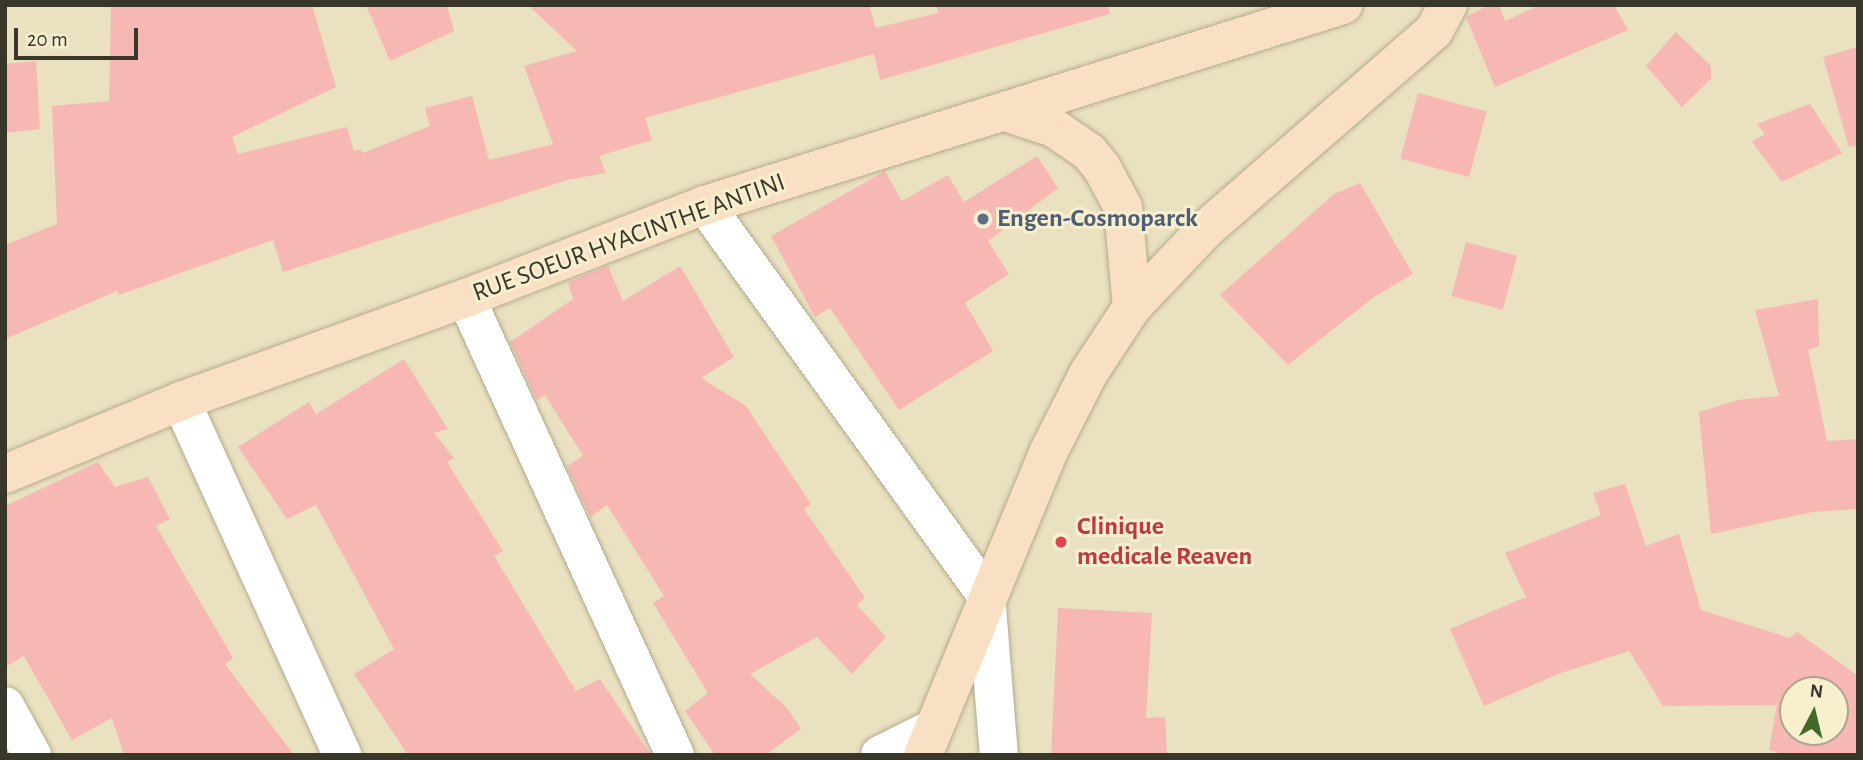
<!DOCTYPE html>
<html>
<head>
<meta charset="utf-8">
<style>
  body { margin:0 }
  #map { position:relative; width:1863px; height:760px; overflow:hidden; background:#eae1c1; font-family:"Alegreya Sans",sans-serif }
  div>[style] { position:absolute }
  .building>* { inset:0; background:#f7b7b2; transform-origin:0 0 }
  .roads { filter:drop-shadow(0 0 2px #b3ab8d) drop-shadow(0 0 2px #b3ab8d) }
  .street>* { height:38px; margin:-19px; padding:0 19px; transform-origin:19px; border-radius:19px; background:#fff }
  .secondary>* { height:38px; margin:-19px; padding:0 19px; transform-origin:19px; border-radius:19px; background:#f9e0c4 }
  .dots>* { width:19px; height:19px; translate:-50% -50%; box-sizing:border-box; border:4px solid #f7efce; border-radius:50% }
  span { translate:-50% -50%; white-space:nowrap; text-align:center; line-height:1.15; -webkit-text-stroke:6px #f7efce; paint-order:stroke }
  .service-label { font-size:26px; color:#4e5e75; font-weight:700 }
  .left { translate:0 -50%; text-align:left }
  .street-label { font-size:26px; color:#39362a }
  .health-label { font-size:26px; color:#be3a42; font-weight:700 }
  .frame { position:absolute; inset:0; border:7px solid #39362a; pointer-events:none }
  .north { position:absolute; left:1779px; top:676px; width:70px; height:70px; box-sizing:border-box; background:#f7efce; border:2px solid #aba58c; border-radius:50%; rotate:7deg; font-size:19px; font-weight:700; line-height:28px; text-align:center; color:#39362a }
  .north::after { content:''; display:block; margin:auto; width:24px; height:32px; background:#436a25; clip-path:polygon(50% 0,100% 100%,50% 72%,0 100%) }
  .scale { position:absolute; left:14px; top:28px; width:124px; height:32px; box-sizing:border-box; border:4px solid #39362a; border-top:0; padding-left:9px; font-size:21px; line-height:24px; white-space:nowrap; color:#39362a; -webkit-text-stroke:5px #f7efce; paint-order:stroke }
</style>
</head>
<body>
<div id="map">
  <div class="building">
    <div style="clip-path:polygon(111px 5px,312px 5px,336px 87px,232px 137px,238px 154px,347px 127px,354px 151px,361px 149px,363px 153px,430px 126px,425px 108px,472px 96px,489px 160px,553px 144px,524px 66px,577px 51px,528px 5px,869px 5px,876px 28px,938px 13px,936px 5px,1108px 5px,1110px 14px,880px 80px,874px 54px,645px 118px,652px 140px,599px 156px,606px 173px,567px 180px,283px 272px,273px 240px,119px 295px,117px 291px,5px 339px,5px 245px,57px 224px,52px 106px,109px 101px)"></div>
    <div style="clip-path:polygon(366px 5px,447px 5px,454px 31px,390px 61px)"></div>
    <div style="clip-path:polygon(1488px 5px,1499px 5px,1505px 21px,1540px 5px,1614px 5px,1628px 30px,1495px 87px,1466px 17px)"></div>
    <div style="clip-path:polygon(1676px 32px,1711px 66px,1711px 79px,1682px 107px,1646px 66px)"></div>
    <div style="clip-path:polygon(1858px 47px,1858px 145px,1849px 147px,1823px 57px)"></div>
    <div style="clip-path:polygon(36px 61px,40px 129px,5px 133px,5px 64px)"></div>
    <div style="left:1418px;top:93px;width:71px;height:68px;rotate:15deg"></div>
    <div style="clip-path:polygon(1810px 104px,1842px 153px,1782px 182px,1752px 142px,1765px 134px,1757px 124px)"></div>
    <div style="clip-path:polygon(1037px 156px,1058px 188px,988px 241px,1009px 274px,965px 303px,993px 351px,899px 410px,830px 308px,815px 317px,771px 236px,885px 171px,902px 201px,948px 175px,964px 202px)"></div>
    <div style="clip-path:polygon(1360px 183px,1413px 274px,1374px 297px,1288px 365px,1220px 295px,1334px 194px)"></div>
    <div style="left:1466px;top:242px;width:53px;height:56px;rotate:15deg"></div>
    <div style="clip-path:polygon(608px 266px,623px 301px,680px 266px,734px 357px,701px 378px,746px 406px,811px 504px,804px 509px,865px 598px,857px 605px,886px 637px,852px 674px,817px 637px,750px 674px,787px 708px,801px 729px,765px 755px,715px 755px,685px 711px,708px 693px,653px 603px,664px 596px,607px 505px,591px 517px,588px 512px,567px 466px,583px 456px,545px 395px,537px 400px,510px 342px,573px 299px,568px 282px)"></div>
    <div style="clip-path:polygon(1818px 299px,1819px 346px,1808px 350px,1827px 441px,1858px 439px,1858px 509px,1812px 512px,1711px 534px,1699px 412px,1738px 400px,1779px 396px,1755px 310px)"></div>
    <div style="clip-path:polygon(404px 359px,448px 429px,434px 433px,454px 458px,447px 462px,503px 551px,494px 556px,576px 691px,600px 679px,651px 755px,408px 755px,354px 674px,394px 649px,316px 505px,287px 519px,238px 447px,309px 402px,316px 414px)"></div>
    <div style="clip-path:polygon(98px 462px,115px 487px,148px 477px,170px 519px,156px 526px,233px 658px,225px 664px,294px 755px,124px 755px,112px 718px,72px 740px,24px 656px,5px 667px,5px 506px)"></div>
    <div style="clip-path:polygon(evenodd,1625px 484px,1646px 546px,1679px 534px,1701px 610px,1790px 638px,1797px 632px,1858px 676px,1858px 755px,1788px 755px,1769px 750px,1777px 705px,1663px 706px,1629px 651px,1558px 674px,1484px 706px,1450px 629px,1526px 597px,1505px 553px,1601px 515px,1593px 493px,1625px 484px,1793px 690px,1835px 690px,1835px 732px,1793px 732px,1793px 690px)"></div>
    <div style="clip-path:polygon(1058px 608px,1152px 613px,1146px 718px,1165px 717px,1167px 755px,1051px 755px)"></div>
  </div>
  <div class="roads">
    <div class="street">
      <div style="left:705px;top:205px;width:481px;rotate:54.2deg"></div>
      <div style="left:986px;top:595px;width:161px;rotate:85.4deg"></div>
      <div style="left:466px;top:298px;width:503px;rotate:65.42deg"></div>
      <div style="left:181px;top:401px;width:389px;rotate:65.5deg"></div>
      <div style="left:5px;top:706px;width:56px;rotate:61.1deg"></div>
      <div style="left:880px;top:755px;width:56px;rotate:-26.6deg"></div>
    </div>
    <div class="secondary">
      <div style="left:1005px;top:112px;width:52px;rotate:18.1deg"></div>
      <div style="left:1054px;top:128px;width:42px;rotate:34.4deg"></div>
      <div style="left:1089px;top:152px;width:21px;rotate:51deg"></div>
      <div style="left:1102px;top:168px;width:44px;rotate:61.7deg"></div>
      <div style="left:1123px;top:207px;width:100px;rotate:84.9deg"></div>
      <div style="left:5px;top:474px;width:191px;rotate:-22.5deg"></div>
      <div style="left:181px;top:401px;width:303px;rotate:-19.9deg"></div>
      <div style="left:466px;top:298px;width:256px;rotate:-21.3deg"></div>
      <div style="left:705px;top:205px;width:669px;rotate:-17.41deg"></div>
      <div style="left:923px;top:755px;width:329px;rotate:-67.5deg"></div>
      <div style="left:1049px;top:451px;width:86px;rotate:-63.1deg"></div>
      <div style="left:1088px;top:374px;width:80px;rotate:-56.7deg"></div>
      <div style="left:1132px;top:307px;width:106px;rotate:-46.5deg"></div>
      <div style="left:1205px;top:230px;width:303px;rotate:-41deg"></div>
      <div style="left:1434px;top:31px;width:30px;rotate:-62deg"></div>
    </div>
  </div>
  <div class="dots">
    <div style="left:983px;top:219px;background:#5c6f8a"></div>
    <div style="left:1061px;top:542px;background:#e0444e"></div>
  </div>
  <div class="service-label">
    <span class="left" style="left:997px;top:219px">Engen-Cosmoparck</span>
  </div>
  <div class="street-label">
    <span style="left:629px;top:238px;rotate:-20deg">RUE SOEUR HYACINTHE ANTINI</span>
  </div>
  <div class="health-label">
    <span class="left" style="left:1077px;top:542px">Clinique<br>medicale Reaven</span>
  </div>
  <div class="frame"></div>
  <div class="north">N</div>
  <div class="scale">20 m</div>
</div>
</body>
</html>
